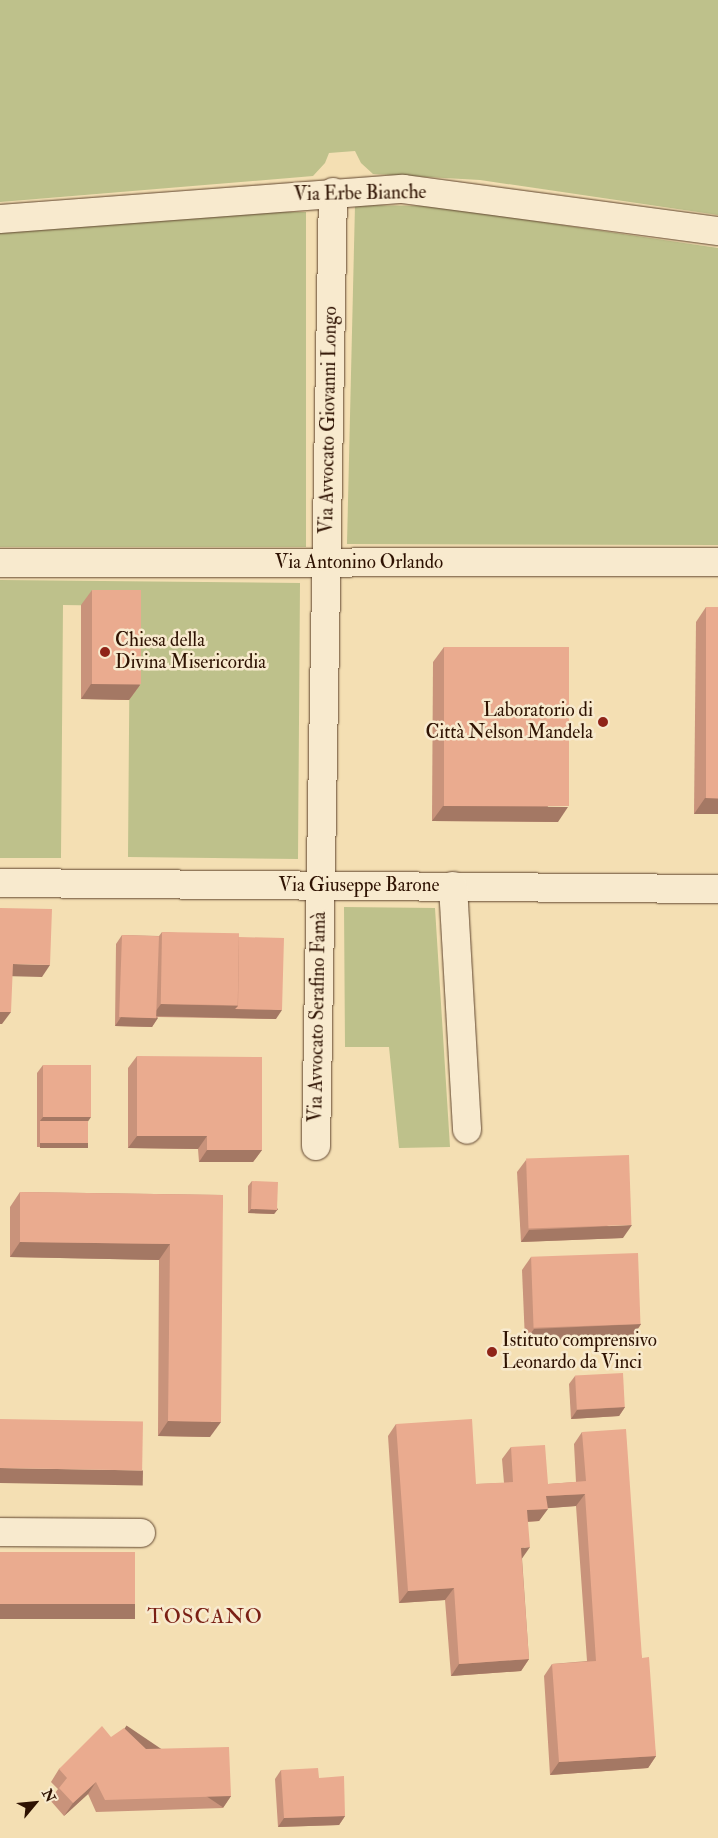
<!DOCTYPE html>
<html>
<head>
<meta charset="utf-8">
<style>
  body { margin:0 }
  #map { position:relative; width:718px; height:1838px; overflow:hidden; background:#f4dfb3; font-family:"IM FELL Double Pica",serif }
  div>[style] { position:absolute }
  .green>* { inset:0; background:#bec18b; transform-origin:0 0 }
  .roads { filter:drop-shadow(0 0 1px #60452e) drop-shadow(0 0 1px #60452e) }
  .minor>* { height:28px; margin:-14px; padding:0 14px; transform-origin:14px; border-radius:14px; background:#f8eace }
  .tertiary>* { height:28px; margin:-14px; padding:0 14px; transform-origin:14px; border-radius:14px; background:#f8eace }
  .wall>* { inset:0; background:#c9937b }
  .shaded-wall>* { inset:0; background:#a47864; transform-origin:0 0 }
  .building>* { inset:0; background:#eaab8f; transform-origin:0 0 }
  .dots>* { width:14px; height:14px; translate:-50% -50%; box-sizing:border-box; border:2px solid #f8eace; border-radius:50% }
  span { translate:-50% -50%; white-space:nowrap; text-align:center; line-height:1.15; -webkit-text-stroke:5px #f8eace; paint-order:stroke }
  .street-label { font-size:19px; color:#2e1202 }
  .poi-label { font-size:19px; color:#2e1202 }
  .left { translate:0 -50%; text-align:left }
  .right { translate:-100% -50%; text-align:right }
  .quarter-label { font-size:21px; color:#7a1f14; letter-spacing:1px }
  .north { position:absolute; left:10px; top:1778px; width:50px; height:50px; -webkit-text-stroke:4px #f8eace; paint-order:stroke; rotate:62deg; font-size:14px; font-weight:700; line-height:20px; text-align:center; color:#2e1202 }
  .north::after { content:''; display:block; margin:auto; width:18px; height:22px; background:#2e1202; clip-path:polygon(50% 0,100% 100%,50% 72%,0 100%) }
</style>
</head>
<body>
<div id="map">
  <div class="green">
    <div style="clip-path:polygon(0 0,718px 0,718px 215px,480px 180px,373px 174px,361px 163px,355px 151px,329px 153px,325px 163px,313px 176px,0 202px)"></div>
    <div style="clip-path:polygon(355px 205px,434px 206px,718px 248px,718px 545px,347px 544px)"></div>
    <div style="left:306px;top:212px;width:335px;height:307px;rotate:90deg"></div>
    <div style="clip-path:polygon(0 580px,300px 583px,298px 859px,128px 857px,130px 606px,63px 605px,61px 858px,0 858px)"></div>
    <div style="clip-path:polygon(344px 907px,435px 908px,450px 1147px,399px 1148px,389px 1047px,345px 1047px)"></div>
  </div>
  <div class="roads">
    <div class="minor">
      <div style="left:0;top:563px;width:718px;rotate:-0.08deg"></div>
      <div style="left:0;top:883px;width:718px;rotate:0.48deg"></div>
      <div style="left:453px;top:886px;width:244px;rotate:86.7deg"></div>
      <div style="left:316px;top:1146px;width:954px;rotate:-88.98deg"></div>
      <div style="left:0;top:1532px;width:141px;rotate:0.4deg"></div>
    </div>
    <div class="tertiary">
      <div style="left:0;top:219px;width:404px;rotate:-4.3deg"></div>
      <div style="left:403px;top:189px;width:318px;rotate:7.6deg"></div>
    </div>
  </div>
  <div class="wall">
    <div style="clip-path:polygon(92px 590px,140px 685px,129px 700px,81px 699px,81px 605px)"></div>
    <div style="clip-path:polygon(706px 607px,718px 607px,718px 814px,694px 814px,696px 622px)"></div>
    <div style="clip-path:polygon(444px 647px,558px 822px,432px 821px,433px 662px)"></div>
    <div style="clip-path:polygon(162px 932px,239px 937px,276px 1019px,158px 1017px,152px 1027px,115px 1026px,116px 944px,122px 935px,159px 936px)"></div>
    <div style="clip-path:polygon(137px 1056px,262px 1150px,253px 1162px,199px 1162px,198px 1149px,128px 1148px,128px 1068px)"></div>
    <div style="clip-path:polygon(43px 1065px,88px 1121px,88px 1143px,85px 1147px,37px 1147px,37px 1073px)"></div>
    <div style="clip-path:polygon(526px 1160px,623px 1238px,521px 1242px,517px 1172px)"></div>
    <div style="clip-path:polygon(252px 1181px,278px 1209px,274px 1214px,248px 1213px,248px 1186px)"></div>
    <div style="clip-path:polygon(20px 1192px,223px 1195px,210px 1437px,158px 1436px,159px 1260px,10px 1257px,10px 1207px)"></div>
    <div style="clip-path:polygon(531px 1257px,641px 1324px,633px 1336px,525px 1341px,522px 1270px)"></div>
    <div style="clip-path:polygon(575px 1376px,625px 1407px,619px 1416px,571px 1419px,569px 1384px)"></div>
    <div style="clip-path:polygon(396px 1424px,476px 1484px,504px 1483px,502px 1459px,511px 1447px,548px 1484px,576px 1482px,574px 1444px,582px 1432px,642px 1658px,656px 1756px,648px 1768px,550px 1775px,544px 1676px,552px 1664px,587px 1661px,576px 1506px,548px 1508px,539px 1521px,528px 1522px,522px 1558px,529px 1659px,521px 1671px,451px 1676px,445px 1600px,399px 1603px,388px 1436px)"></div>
    <div style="clip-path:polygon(111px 1737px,146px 1749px,231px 1796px,223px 1808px,96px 1812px,88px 1794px,64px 1816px,50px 1800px,58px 1789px,51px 1782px,59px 1769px)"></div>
    <div style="clip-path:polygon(281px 1770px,319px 1778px,345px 1816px,339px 1825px,278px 1827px,275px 1779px)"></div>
  </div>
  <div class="shaded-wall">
    <div style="clip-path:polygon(91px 684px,140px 685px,129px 700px,81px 699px)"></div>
    <div style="clip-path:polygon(705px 798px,718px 799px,718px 814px,694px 814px)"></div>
    <div style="clip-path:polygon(443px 806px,568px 807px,558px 822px,432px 821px)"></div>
    <div style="clip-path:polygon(13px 964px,50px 965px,42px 977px,4px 976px)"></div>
    <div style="clip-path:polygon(161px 1004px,238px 1006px,282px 1010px,276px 1019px,152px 1016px)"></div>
    <div style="clip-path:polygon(0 1012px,11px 1012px,2px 1024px,0 1024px)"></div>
    <div style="clip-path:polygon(121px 1017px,158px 1018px,152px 1027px,115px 1026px)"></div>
    <div style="clip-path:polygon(43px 1117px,91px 1117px,85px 1126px,40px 1121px)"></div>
    <div style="clip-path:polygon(137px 1136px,207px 1136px,198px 1149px,128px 1148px)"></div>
    <div style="left:40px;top:1143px;width:48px;height:5px"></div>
    <div style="clip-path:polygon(207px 1150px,262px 1150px,253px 1162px,199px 1162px)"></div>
    <div style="clip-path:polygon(251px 1209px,278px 1209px,274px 1214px,248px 1213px)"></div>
    <div style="clip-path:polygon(632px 1225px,623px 1238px,521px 1242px,529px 1230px)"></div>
    <div style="clip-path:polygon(20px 1242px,170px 1244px,159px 1260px,10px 1257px)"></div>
    <div style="clip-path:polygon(641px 1324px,633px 1336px,525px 1341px,534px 1329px)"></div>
    <div style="clip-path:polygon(625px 1407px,619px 1416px,571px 1419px,577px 1410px)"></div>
    <div style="clip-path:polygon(168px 1421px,221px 1422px,210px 1437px,158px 1436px)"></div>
    <div style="left:0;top:1468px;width:143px;height:15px;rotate:1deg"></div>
    <div style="clip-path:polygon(585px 1494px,576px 1506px,538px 1509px,546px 1496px)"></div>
    <div style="clip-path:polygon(548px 1509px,539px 1521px,519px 1522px,527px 1510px)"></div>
    <div style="clip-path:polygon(530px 1547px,521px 1560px,521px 1548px)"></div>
    <div style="clip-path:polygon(454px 1588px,445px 1600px,399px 1603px,408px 1591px)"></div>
    <div style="left:0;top:1604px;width:135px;height:15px"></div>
    <div style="clip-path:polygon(529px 1659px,521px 1671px,451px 1676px,459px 1664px)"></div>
    <div style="clip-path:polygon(656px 1756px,648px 1768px,550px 1775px,559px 1762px)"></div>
    <div style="clip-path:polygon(96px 1782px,88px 1794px,64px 1816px,73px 1803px)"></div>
    <div style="left:231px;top:1796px;width:14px;height:126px;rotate:124deg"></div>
    <div style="clip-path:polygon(345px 1816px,339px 1825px,278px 1827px,284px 1818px)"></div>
  </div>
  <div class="building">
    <div style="left:92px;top:590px;width:49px;height:94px"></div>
    <div style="left:706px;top:607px;width:12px;height:191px"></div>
    <div style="left:444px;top:647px;width:125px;height:159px"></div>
    <div style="clip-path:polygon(0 908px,52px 909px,50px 965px,13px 964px,11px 1012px,0 1012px)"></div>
    <div style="left:162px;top:932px;width:77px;height:72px;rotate:1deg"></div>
    <div style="left:122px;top:935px;width:37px;height:82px;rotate:2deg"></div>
    <div style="clip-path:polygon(239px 937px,284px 938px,282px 1010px,235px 1009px,238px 1006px)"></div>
    <div style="clip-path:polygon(137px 1056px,262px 1057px,262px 1150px,207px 1150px,207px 1136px,137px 1136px)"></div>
    <div style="left:43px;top:1065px;width:48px;height:52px"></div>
    <div style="left:40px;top:1121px;width:48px;height:22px"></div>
    <div style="left:629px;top:1155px;width:70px;height:103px;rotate:88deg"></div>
    <div style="left:252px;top:1181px;width:26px;height:28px;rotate:2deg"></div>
    <div style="clip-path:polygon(20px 1192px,223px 1195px,221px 1422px,168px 1421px,170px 1244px,20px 1242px)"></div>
    <div style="left:638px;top:1253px;width:71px;height:107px;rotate:88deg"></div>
    <div style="left:623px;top:1373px;width:34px;height:48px;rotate:87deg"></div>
    <div style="left:0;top:1419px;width:143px;height:49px;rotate:1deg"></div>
    <div style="clip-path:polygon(472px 1419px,476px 1484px,513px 1482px,511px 1447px,545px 1445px,548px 1484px,586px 1481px,582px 1432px,626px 1429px,642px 1658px,649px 1657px,656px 1756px,559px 1762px,552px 1664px,596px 1661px,585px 1494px,546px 1496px,548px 1509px,527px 1510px,530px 1547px,521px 1548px,529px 1659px,459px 1664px,454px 1588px,408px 1591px,396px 1424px)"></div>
    <div style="left:0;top:1552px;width:135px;height:52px"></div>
    <div style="clip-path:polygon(102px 1726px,111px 1737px,124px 1728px,146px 1749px,229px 1747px,231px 1796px,105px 1800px,96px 1782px,73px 1803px,59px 1788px,67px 1778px,59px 1769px)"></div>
    <div style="clip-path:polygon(318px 1768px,319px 1778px,344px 1776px,345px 1816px,284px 1818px,281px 1770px)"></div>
  </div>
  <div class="dots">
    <div style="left:105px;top:652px;background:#8f2418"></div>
    <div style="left:603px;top:722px;background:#8f2418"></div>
    <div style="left:492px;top:1352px;background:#8f2418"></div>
  </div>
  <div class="street-label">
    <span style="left:360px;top:194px;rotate:-1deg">Via Erbe Bianche</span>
    <span style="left:329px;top:420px;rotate:-89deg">Via Avvocato Giovanni Longo</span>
    <span style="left:359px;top:563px">Via Antonino Orlando</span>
    <span style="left:359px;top:886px">Via Giuseppe Barone</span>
    <span style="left:318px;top:1017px;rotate:-89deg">Via Avvocato Serafino Famà</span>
  </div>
  <div class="poi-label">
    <span class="left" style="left:115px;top:652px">Chiesa della<br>Divina Misericordia</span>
    <span class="right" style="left:593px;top:722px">Laboratorio di<br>Città Nelson Mandela</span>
    <span class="left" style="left:502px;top:1352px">Istituto comprensivo<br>Leonardo da Vinci</span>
  </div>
  <div class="quarter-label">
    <span style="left:205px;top:1617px">TOSCANO</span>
  </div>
  <div class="north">N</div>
</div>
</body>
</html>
